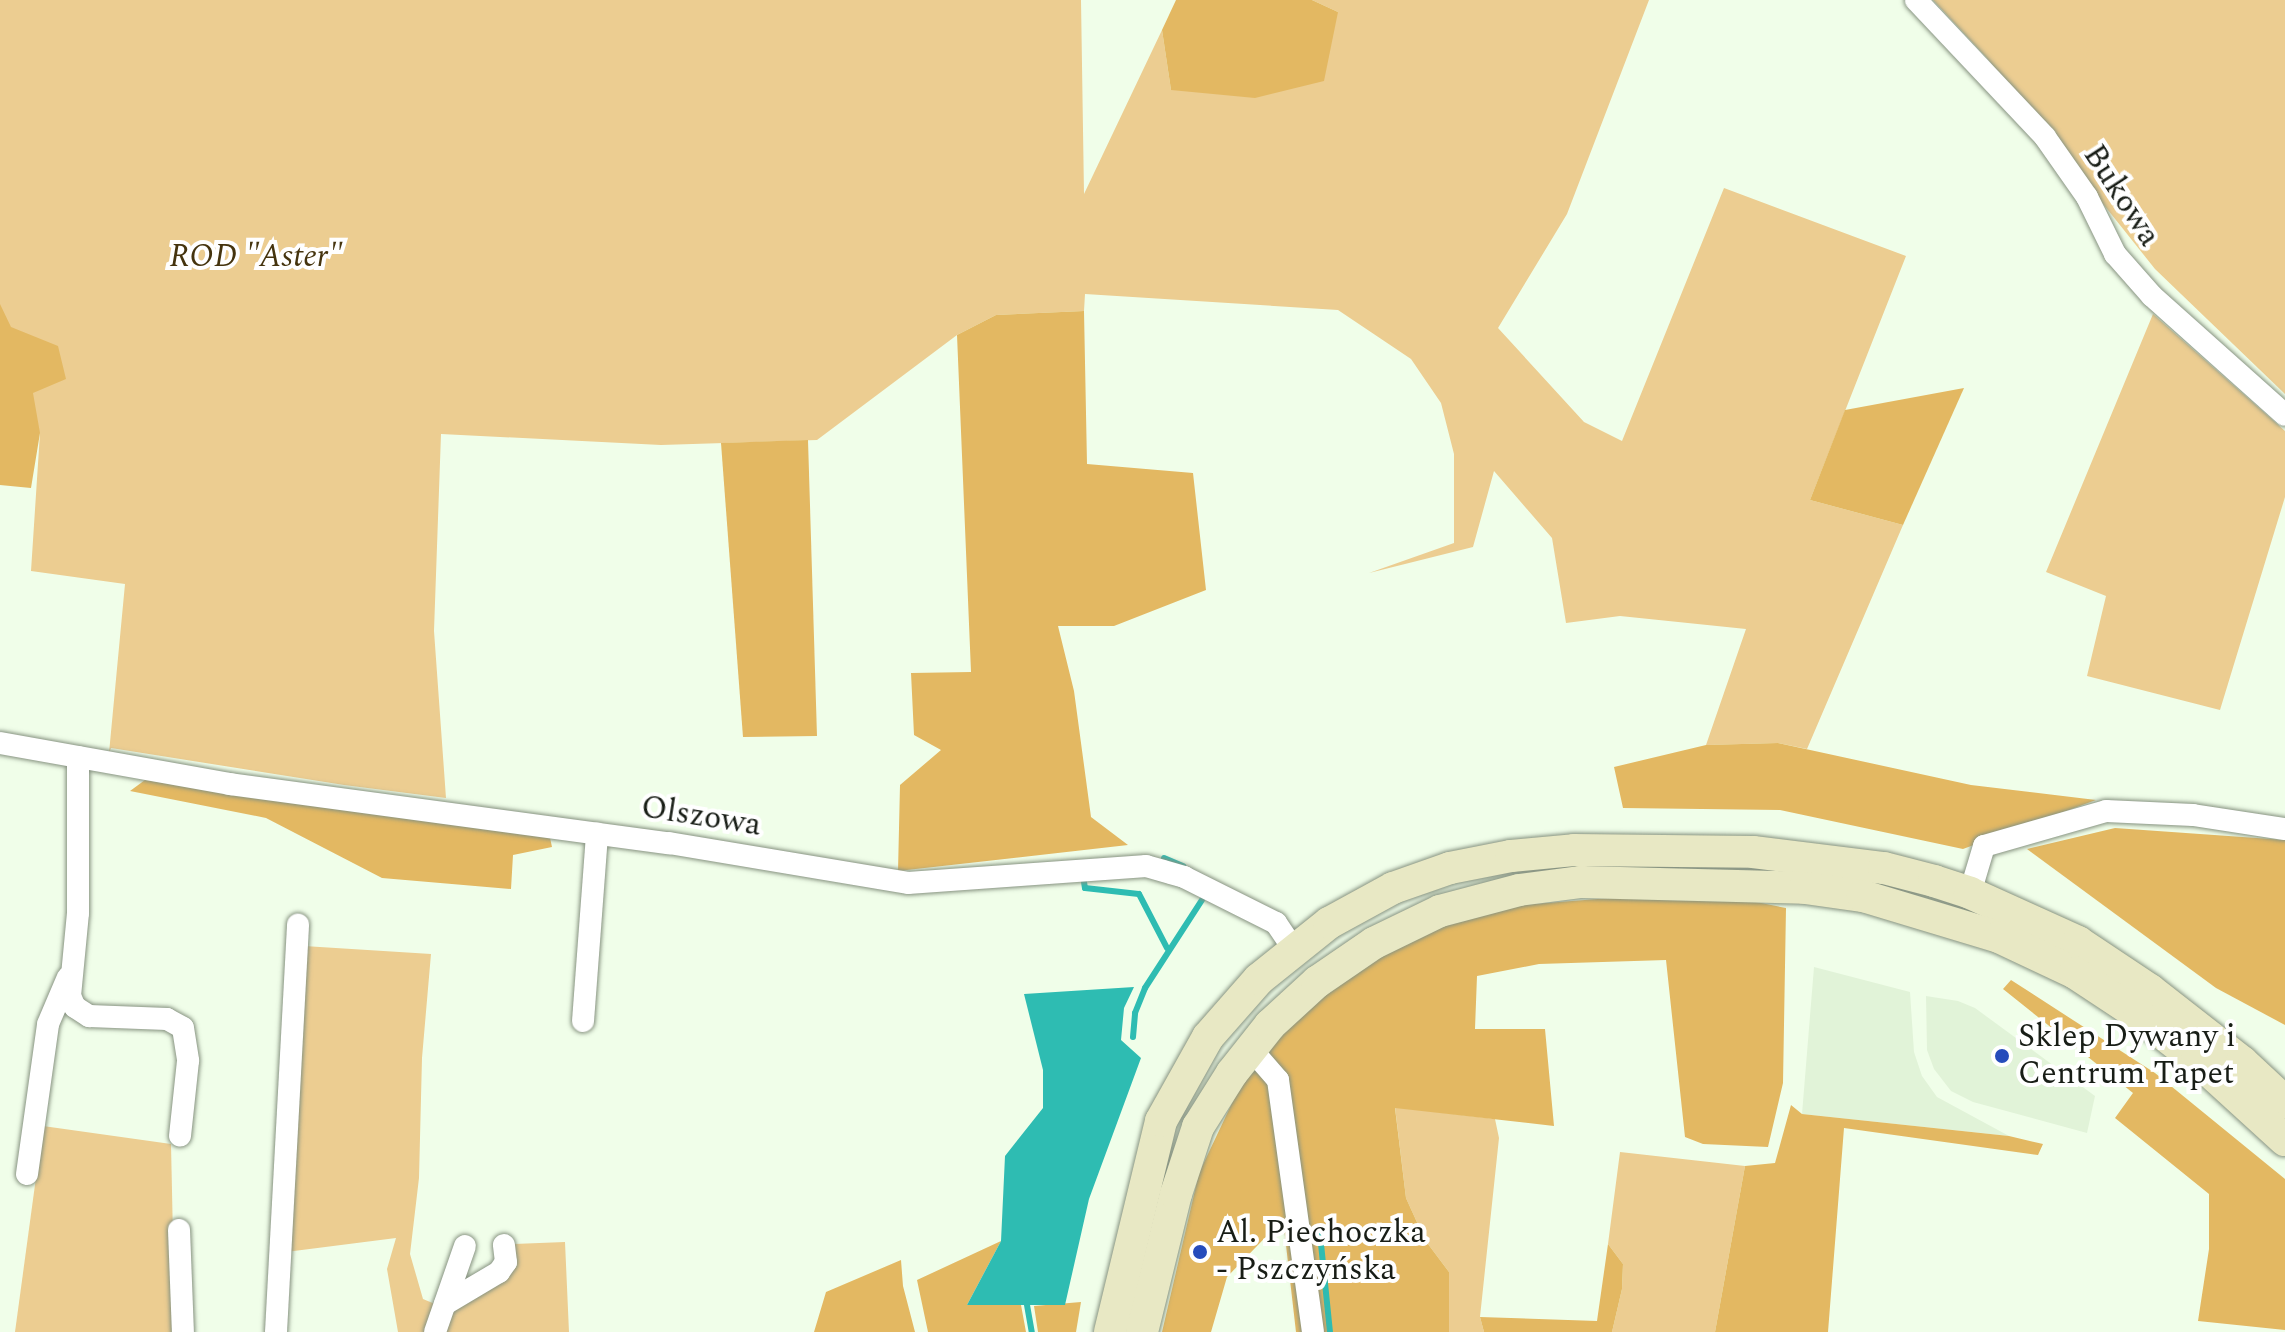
<!DOCTYPE html>
<html>
<head>
<meta charset="utf-8">
<style>
  body { margin:0 }
  #map { position:relative; width:2285px; height:1332px; overflow:hidden; background:#f0fee9; font-family:Spectral,serif }
  div>[style] { position:absolute }
  .built>* { inset:0; background:#e1f3d8 }
  .green>* { inset:0; background:#eccd91 }
  .forest>* { inset:0; background:#e3b862 }
  .water>* { inset:0; background:#2ebcb2 }
  .stream>* { height:6px; margin:-3px; padding:0 3px; transform-origin:3px; border-radius:3px; background:#2ebcb2 }
  .roads { filter:drop-shadow(0 0 2px #879381) drop-shadow(0 0 2px #879381) }
  .minor>* { height:22px; margin:-11px; padding:0 11px; transform-origin:11px; border-radius:11px; background:#fff }
  .secondary>* { height:32px; margin:-16px; padding:0 16px; transform-origin:16px; border-radius:16px; background:#e8e8c4 }
  .dots>* { width:22px; height:22px; translate:-50% -50%; box-sizing:border-box; border:4px solid #fff; border-radius:50% }
  span { translate:-50% -50%; white-space:nowrap; text-align:center; line-height:1.15; -webkit-text-stroke:8px #fff; paint-order:stroke }
  .street-label { font-size:32px; color:#181d16 }
  .park-label { font-size:32px; color:#45340e; font-style:italic }
  .poi-label { font-size:32px; color:#181d16 }
  .left { translate:0 -50%; text-align:left }
</style>
</head>
<body>
<div id="map">
  <div class="built">
    <div style="clip-path:polygon(1814px 967px,1910px 992px,1914px 1052px,1922px 1076px,1937px 1097px,2009px 1136px,1802px 1114px)"></div>
    <div style="clip-path:polygon(1926px 996px,1958px 1001px,1975px 1008px,2095px 1096px,2087px 1133px,1973px 1102px,1951px 1091px,1934px 1069px,1927px 1050px)"></div>
  </div>
  <div class="green">
    <div style="clip-path:polygon(0 0,1081px 0,1084px 194px,1162px 30px,1171px 90px,1338px 12px,1312px 0,1649px 0,1567px 214px,1498px 328px,1584px 422px,1622px 441px,1724px 188px,1906px 256px,1810px 500px,1903px 525px,1807px 749px,1778px 743px,1706px 745px,1746px 629px,1620px 616px,1566px 623px,1552px 538px,1494px 471px,1473px 547px,1369px 573px,1454px 543px,1454px 454px,1441px 403px,1411px 359px,1338px 310px,1085px 294px,1084px 311px,996px 315px,957px 335px,817px 440px,661px 445px,441px 434px,434px 631px,446px 798px,344px 785px,111px 748px,109px 753px,125px 584px,31px 571px,40px 433px,0 420px)"></div>
    <div style="clip-path:polygon(1933px 0,2285px 0,2285px 394px,2155px 269px,1986px 57px)"></div>
    <div style="clip-path:polygon(2153px 314px,2285px 431px,2285px 497px,2220px 710px,2087px 676px,2106px 596px,2046px 572px)"></div>
    <div style="clip-path:polygon(304px 946px,431px 954px,422px 1058px,419px 1178px,410px 1254px,423px 1299px,435px 1304px,428px 1332px,398px 1332px,387px 1269px,396px 1238px,286px 1252px)"></div>
    <div style="clip-path:polygon(1395px 1107px,1495px 1119px,1499px 1138px,1480px 1317px,1484px 1332px,1449px 1332px,1449px 1272px,1425px 1240px,1406px 1198px)"></div>
    <div style="clip-path:polygon(43px 1126px,171px 1144px,175px 1332px,15px 1332px)"></div>
    <div style="clip-path:polygon(1620px 1152px,1745px 1166px,1715px 1332px,1612px 1332px,1622px 1289px,1623px 1264px,1608px 1244px)"></div>
    <div style="clip-path:polygon(565px 1242px,569px 1332px,445px 1332px,453px 1309px,517px 1266px,514px 1244px)"></div>
  </div>
  <div class="forest">
    <div style="clip-path:polygon(1176px 0,1312px 0,1338px 12px,1324px 81px,1255px 98px,1171px 90px,1162px 30px)"></div>
    <div style="clip-path:polygon(0 304px,11px 327px,58px 346px,66px 379px,33px 393px,40px 433px,31px 488px,0 485px)"></div>
    <div style="clip-path:polygon(1084px 311px,1087px 464px,1193px 473px,1206px 590px,1114px 626px,1058px 626px,1074px 691px,1091px 817px,1128px 845px,898px 871px,900px 785px,941px 750px,914px 735px,911px 673px,971px 672px,957px 335px,996px 315px)"></div>
    <div style="clip-path:polygon(1964px 388px,1903px 525px,1810px 500px,1845px 410px)"></div>
    <div style="clip-path:polygon(808px 440px,817px 736px,743px 737px,721px 443px)"></div>
    <div style="clip-path:polygon(1778px 743px,1971px 785px,2096px 800px,1963px 849px,1780px 810px,1623px 808px,1614px 767px,1706px 745px)"></div>
    <div style="clip-path:polygon(145px 780px,549px 833px,552px 847px,513px 855px,511px 889px,382px 878px,266px 818px,130px 791px)"></div>
    <div style="clip-path:polygon(2115px 828px,2285px 840px,2285px 1025px,2216px 988px,2027px 849px)"></div>
    <div style="clip-path:polygon(1623px 897px,1756px 902px,1786px 908px,1783px 1083px,1768px 1147px,1703px 1144px,1685px 1137px,1666px 960px,1539px 964px,1477px 976px,1475px 1029px,1545px 1029px,1554px 1126px,1395px 1108px,1406px 1198px,1425px 1240px,1449px 1272px,1449px 1332px,1296px 1332px,1283px 1219px,1227px 1277px,1211px 1332px,1162px 1332px,1199px 1173px,1250px 1065px,1333px 985px,1446px 916px,1495px 907px)"></div>
    <div style="clip-path:polygon(2011px 980px,2155px 1073px,2285px 1179px,2285px 1330px,2198px 1321px,2209px 1249px,2209px 1194px,2115px 1118px,2133px 1093px,2003px 989px)"></div>
    <div style="clip-path:polygon(1791px 1105px,1802px 1114px,2009px 1136px,2043px 1144px,2038px 1155px,1844px 1128px,1828px 1332px,1715px 1332px,1745px 1166px,1775px 1163px)"></div>
    <div style="clip-path:polygon(1001px 1241px,967px 1305px,1021px 1305px,1026px 1332px,928px 1332px,917px 1280px)"></div>
    <div style="clip-path:polygon(1608px 1244px,1623px 1264px,1622px 1289px,1612px 1332px,1484px 1332px,1480px 1317px,1597px 1321px)"></div>
    <div style="clip-path:polygon(901px 1260px,903px 1286px,915px 1332px,814px 1332px,826px 1292px)"></div>
    <div style="clip-path:polygon(1081px 1302px,1076px 1332px,1038px 1332px,1034px 1306px)"></div>
  </div>
  <div class="water">
    <div style="clip-path:polygon(1134px 987px,1124px 1008px,1121px 1040px,1141px 1058px,1089px 1199px,1065px 1305px,967px 1305px,1001px 1241px,1005px 1156px,1043px 1108px,1043px 1070px,1024px 994px)"></div>
  </div>
  <div class="stream">
    <div style="left:1164px;top:858px;width:21px;rotate:23deg"></div>
    <div style="left:1084px;top:882px;width:6px;rotate:81deg"></div>
    <div style="left:1085px;top:888px;width:54px;rotate:6.3deg"></div>
    <div style="left:1139px;top:894px;width:61px;rotate:62.6deg"></div>
    <div style="left:1133px;top:1037px;width:24px;rotate:-85deg"></div>
    <div style="left:1135px;top:1013px;width:27px;rotate:-68deg"></div>
    <div style="left:1145px;top:988px;width:105px;rotate:-57.1deg"></div>
    <div style="left:1320px;top:1234px;width:99px;rotate:84.2deg"></div>
    <div style="left:1027px;top:1305px;width:27px;rotate:80deg"></div>
  </div>
  <div class="roads">
    <div class="minor">
      <div style="left:1916px;top:0;width:188px;rotate:46.7deg"></div>
      <div style="left:2045px;top:137px;width:73px;rotate:55deg"></div>
      <div style="left:2087px;top:197px;width:64px;rotate:63.8deg"></div>
      <div style="left:2115px;top:254px;width:56px;rotate:48.6deg"></div>
      <div style="left:2152px;top:296px;width:178px;rotate:41.8deg"></div>
      <div style="left:0;top:743px;width:234px;rotate:10.1deg"></div>
      <div style="left:230px;top:784px;width:443px;rotate:7.7deg"></div>
      <div style="left:669px;top:843px;width:242px;rotate:9.5deg"></div>
      <div style="left:908px;top:883px;width:239px;rotate:-4.1deg"></div>
      <div style="left:1146px;top:866px;width:40px;rotate:16deg"></div>
      <div style="left:1184px;top:877px;width:103px;rotate:26.6deg"></div>
      <div style="left:1276px;top:923px;width:30px;rotate:56deg"></div>
      <div style="left:78px;top:757px;width:156px;rotate:90deg"></div>
      <div style="left:78px;top:913px;width:83px;rotate:95.5deg"></div>
      <div style="left:70px;top:996px;width:12px;rotate:66deg"></div>
      <div style="left:75px;top:1007px;width:17px;rotate:33deg"></div>
      <div style="left:89px;top:1016px;width:78px;rotate:2.2deg"></div>
      <div style="left:167px;top:1019px;width:18px;rotate:29deg"></div>
      <div style="left:183px;top:1028px;width:33px;rotate:81deg"></div>
      <div style="left:188px;top:1061px;width:75px;rotate:96.1deg"></div>
      <div style="left:1970px;top:893px;width:49px;rotate:-73.4deg"></div>
      <div style="left:1984px;top:846px;width:127px;rotate:-16deg"></div>
      <div style="left:2106px;top:811px;width:87px;rotate:2.6deg"></div>
      <div style="left:2193px;top:815px;width:93px;rotate:8.7deg"></div>
      <div style="left:583px;top:1021px;width:188px;rotate:-85.7deg"></div>
      <div style="left:1251px;top:1049px;width:41px;rotate:48.9deg"></div>
      <div style="left:1278px;top:1080px;width:254px;rotate:82.1deg"></div>
      <div style="left:27px;top:1174px;width:151px;rotate:-82deg"></div>
      <div style="left:48px;top:1024px;width:51px;rotate:-66.9deg"></div>
      <div style="left:179px;top:1230px;width:102px;rotate:87.8deg"></div>
      <div style="left:445px;top:1304px;width:63px;rotate:-30.7deg"></div>
      <div style="left:499px;top:1272px;width:12px;rotate:-55deg"></div>
      <div style="left:506px;top:1262px;width:17px;rotate:-97deg"></div>
      <div style="left:276px;top:1332px;width:408px;rotate:-86.9deg"></div>
      <div style="left:435px;top:1332px;width:91px;rotate:-70.8deg"></div>
    </div>
    <div class="secondary">
      <div style="left:1110px;top:1332px;width:217px;rotate:-76.4deg"></div>
      <div style="left:1161px;top:1121px;width:96px;rotate:-60.8deg"></div>
      <div style="left:1208px;top:1037px;width:77px;rotate:-48.7deg"></div>
      <div style="left:1259px;top:979px;width:90px;rotate:-38.7deg"></div>
      <div style="left:1329px;top:923px;width:73px;rotate:-28.7deg"></div>
      <div style="left:1393px;top:888px;width:60px;rotate:-19.3deg"></div>
      <div style="left:1450px;top:868px;width:62px;rotate:-11.1deg"></div>
      <div style="left:1511px;top:856px;width:63px;rotate:-5.4deg"></div>
      <div style="left:1574px;top:850px;width:179px;rotate:0.6deg"></div>
      <div style="left:1753px;top:852px;width:132px;rotate:7deg"></div>
      <div style="left:1884px;top:868px;width:52px;rotate:14.6deg"></div>
      <div style="left:1934px;top:881px;width:38px;rotate:18deg"></div>
      <div style="left:1970px;top:893px;width:119px;rotate:24.4deg"></div>
      <div style="left:2078px;top:942px;width:87px;rotate:33.7deg"></div>
      <div style="left:2150px;top:990px;width:117px;rotate:38deg"></div>
      <div style="left:2242px;top:1062px;width:59px;rotate:42.9deg"></div>
      <div style="left:1142px;top:1332px;width:142px;rotate:-76.2deg"></div>
      <div style="left:1176px;top:1194px;width:71px;rotate:-71.8deg"></div>
      <div style="left:1198px;top:1127px;width:64px;rotate:-57.8deg"></div>
      <div style="left:1232px;top:1073px;width:61px;rotate:-51.6deg"></div>
      <div style="left:1270px;top:1025px;width:64px;rotate:-42.5deg"></div>
      <div style="left:1317px;top:982px;width:69px;rotate:-34.4deg"></div>
      <div style="left:1374px;top:943px;width:73px;rotate:-25.9deg"></div>
      <div style="left:1440px;top:911px;width:82px;rotate:-14.9deg"></div>
      <div style="left:1519px;top:890px;width:63px;rotate:-7.4deg"></div>
      <div style="left:1581px;top:882px;width:224px;rotate:1.5deg"></div>
      <div style="left:1805px;top:888px;width:59px;rotate:7.9deg"></div>
      <div style="left:1863px;top:896px;width:142px;rotate:16.8deg"></div>
      <div style="left:1999px;top:937px;width:84px;rotate:25.3deg"></div>
      <div style="left:2075px;top:973px;width:77px;rotate:33.3deg"></div>
      <div style="left:2139px;top:1015px;width:73px;rotate:37.8deg"></div>
      <div style="left:2197px;top:1060px;width:119px;rotate:42.3deg"></div>
    </div>
  </div>
  <div class="dots">
    <div style="left:2002px;top:1056px;background:#264cbb"></div>
    <div style="left:1200px;top:1252px;background:#264cbb"></div>
  </div>
  <div class="street-label">
    <span style="left:2121px;top:196px;rotate:57deg">Bukowa</span>
    <span style="left:701px;top:817px;rotate:9deg">Olszowa</span>
  </div>
  <div class="park-label">
    <span style="left:256px;top:257px">ROD "Aster"</span>
  </div>
  <div class="poi-label">
    <span class="left" style="left:2018px;top:1056px">Sklep Dywany i<br>Centrum Tapet</span>
    <span class="left" style="left:1216px;top:1252px">Al. Piechoczka<br>- Pszczyńska</span>
  </div>
</div>
</body>
</html>
